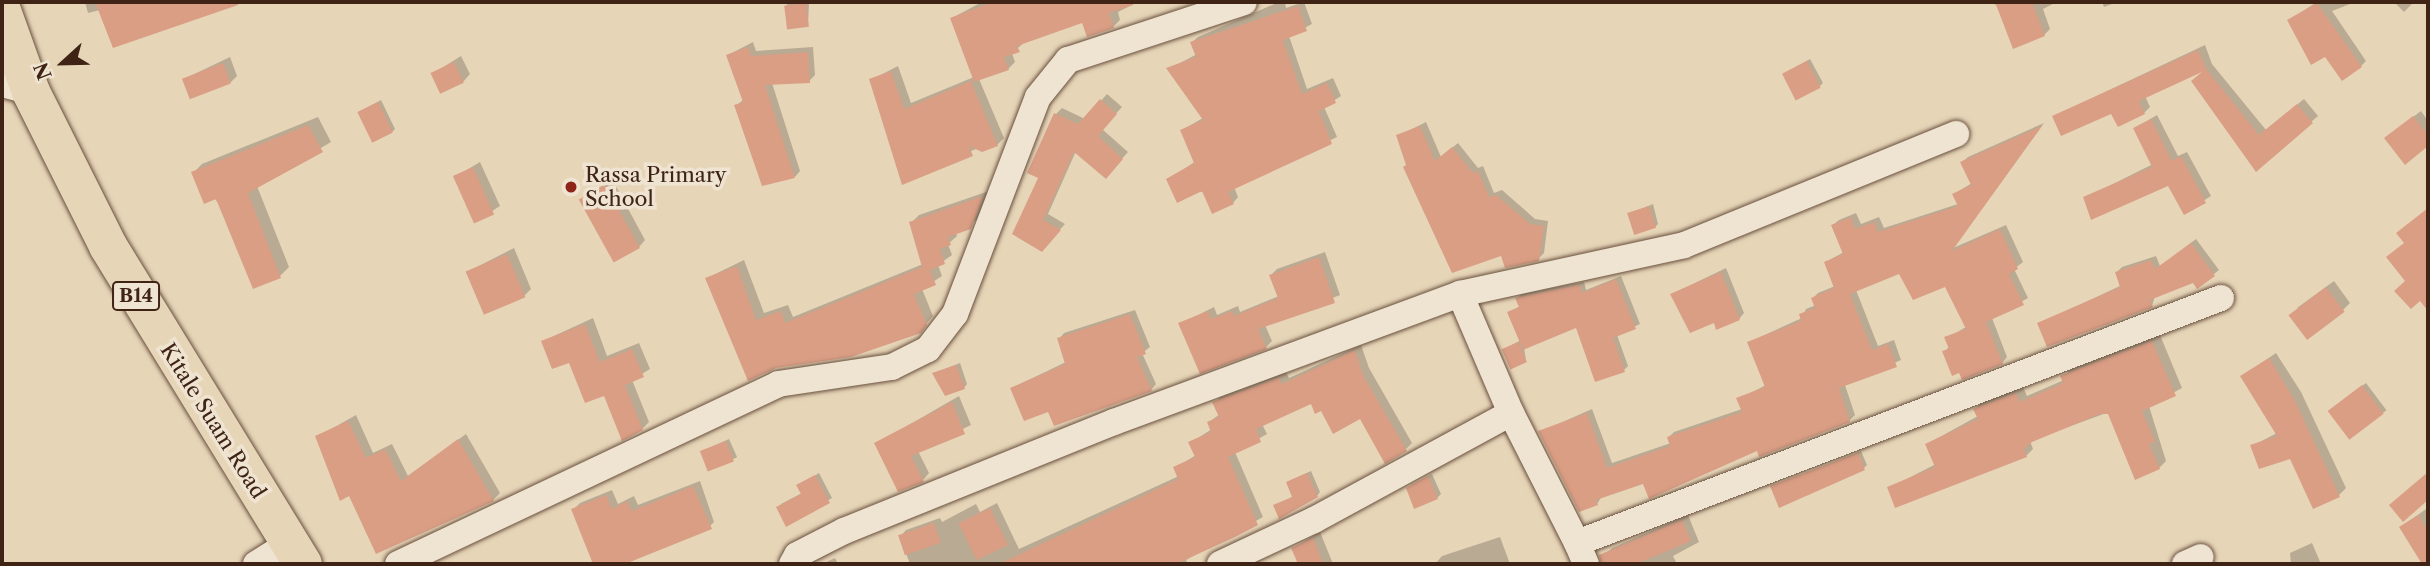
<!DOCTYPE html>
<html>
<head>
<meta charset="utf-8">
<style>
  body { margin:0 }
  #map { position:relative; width:2430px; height:566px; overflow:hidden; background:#e7d5b8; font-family:"Libre Caslon Text",serif }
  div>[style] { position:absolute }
  .shadow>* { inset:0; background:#0003; transform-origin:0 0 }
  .building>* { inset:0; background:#da9e85; transform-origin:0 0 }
  .roads { filter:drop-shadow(0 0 2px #69503e) drop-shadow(0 0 2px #69503e) }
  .minor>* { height:26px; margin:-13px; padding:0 13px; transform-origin:13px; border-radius:13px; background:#efe4d1 }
  .trunk>* { height:38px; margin:-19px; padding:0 19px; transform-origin:19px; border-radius:19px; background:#e7d5b8 }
  .dots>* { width:19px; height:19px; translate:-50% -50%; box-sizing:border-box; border:4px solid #efe4d1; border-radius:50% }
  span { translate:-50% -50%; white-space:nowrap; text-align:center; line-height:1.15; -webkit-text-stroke:7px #efe4d1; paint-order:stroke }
  .shield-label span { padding:2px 5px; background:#efe4d1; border:2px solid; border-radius:5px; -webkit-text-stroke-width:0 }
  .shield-label { font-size:19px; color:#3f2416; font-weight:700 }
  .poi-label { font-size:21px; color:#3f2416 }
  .left { translate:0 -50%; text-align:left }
  .street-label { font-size:21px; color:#3f2416 }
  .frame { position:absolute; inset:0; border:4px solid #3f2416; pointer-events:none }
  .north { position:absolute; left:28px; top:28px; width:70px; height:70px; -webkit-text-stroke:5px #efe4d1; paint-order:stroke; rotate:248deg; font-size:19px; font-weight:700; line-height:28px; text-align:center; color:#3f2416 }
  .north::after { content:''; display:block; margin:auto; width:24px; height:32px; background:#3f2416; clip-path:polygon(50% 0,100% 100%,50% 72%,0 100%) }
</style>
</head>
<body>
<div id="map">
  <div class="shadow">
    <div style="clip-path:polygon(85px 2px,186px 2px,192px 16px,100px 10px,88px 13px)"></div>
    <div style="clip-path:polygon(789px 2px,809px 2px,808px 26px,786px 6px)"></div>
    <div style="clip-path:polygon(982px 2px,1138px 2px,1118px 12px,1120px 20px,1113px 27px,1083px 21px,1025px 42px,1012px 53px,1015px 62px,1008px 69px,979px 79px,1004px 138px,997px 145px,978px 148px,903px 182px,871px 80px,898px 66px,911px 103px,974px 77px,952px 18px)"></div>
    <div style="clip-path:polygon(1279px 2px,1285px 2px,1286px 8px,1304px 2px,1312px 24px,1289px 36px,1307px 89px,1333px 78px,1341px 96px,1324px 107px,1337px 137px,1234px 187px,1238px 197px,1233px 203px,1168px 180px,1196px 161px,1182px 130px,1203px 118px,1169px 69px,1197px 54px,1192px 42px,1198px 37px)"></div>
    <div style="clip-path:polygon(1991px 2px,2057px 2px,2043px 9px,2050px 29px,2044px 35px)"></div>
    <div style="clip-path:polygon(2102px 2px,2117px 2px,2104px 7px)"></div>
    <div style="clip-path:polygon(2317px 2px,2355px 2px,2332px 11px,2366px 61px,2361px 66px,2326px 54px,2289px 20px)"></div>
    <div style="clip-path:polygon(2394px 2px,2414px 2px,2404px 12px)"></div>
    <div style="clip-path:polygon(753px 42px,756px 51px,813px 47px,815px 75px,809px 81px,772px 83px,800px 171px,795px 177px,736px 106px,744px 99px,728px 55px)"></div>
    <div style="clip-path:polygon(2205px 45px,2212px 64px,2266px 130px,2304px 99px,2318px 116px,2256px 169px,2204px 70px,2145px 96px,2150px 107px,2144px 113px,2054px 116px)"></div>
    <div style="clip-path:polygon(461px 56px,470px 74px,463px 82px,432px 74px)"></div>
    <div style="clip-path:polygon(230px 57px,237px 76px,230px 83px,184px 79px)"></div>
    <div style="clip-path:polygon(1810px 59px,1823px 83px,1820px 86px,1788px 71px)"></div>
    <div style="clip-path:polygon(1107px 94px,1122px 107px,1102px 129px,1128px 152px,1111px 171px,1076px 151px,1048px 214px,1065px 224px,1042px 249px,1040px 177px,1056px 114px,1062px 108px,1085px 119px)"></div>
    <div style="clip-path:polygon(381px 100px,395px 129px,392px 132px,359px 112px)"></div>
    <div style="clip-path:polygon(2421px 111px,2428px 121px,2428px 144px,2405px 162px,2393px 132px)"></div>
    <div style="clip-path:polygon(2157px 115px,2178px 156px,2187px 152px,2211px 196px,2184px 213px,2169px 184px,2085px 198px,2153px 164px,2135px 128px)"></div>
    <div style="clip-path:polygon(318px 117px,331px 142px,257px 186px,289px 267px,280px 276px,193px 173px,202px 164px)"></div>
    <div style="clip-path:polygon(1426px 122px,1441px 157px,1458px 143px,1478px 168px,1483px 166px,1494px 193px,1502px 190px,1535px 219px,1548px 221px,1544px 253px,1538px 259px,1502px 254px,1398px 136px)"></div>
    <div style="clip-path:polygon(2044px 123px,1953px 248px,2006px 225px,2023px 262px,2014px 269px,2028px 298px,1992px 318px,2007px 357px,2002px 363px,1944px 352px,1950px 346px,1947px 338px,1966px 327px,1946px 285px,1900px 272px,1856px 290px,1878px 346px,1894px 340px,1901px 360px,1845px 385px,1855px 415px,1849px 421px,1644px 482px,1602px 496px,1597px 504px,1540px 432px,1592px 409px,1612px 463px,1671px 443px,1669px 437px,1674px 432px,1742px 409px,1739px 399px,1766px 385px,1749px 342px,1802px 318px,1806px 309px,1816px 305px,1813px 298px,1818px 293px,1835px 286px,1826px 262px,1844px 252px,1833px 225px,1839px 220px,1856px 213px,1861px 224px,1879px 217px,1884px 228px,1958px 204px,1954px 194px,1972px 183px,1962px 162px,1968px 157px)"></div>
    <div style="clip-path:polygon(480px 162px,500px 206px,475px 222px,455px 177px)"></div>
    <div style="clip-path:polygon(612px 179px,645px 240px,639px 247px,581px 200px)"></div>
    <div style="clip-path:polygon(989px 191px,978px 219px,956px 232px,957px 236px,948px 244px,952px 255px,938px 265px,942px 276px,922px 289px,933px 316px,920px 331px,775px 367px,707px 278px,744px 260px,764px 313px,788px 305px,793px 317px,923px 264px,911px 223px,919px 215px)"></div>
    <div style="clip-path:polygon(1653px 204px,1658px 224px,1655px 227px,1629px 214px)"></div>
    <div style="clip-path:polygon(2196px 239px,2219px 270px,2198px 287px,2193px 281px,2155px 296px,2152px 306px,2039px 324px,2122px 285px,2117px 272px,2122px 267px,2156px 256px,2160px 266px)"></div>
    <div style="clip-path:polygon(514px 248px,531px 289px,524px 296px,467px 272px)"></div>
    <div style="clip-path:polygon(1325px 252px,1340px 295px,1265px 325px,1272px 341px,1266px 347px,1180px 324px,1214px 307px,1217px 315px,1238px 306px,1240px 312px,1279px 296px,1271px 275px,1277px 269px)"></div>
    <div style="clip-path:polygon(1726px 268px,1744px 313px,1739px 319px,1715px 321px,1672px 294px)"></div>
    <div style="clip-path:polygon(1621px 276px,1640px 324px,1617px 335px,1628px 366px,1624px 370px,1577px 326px,1524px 347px,1526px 361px,1503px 350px,1521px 340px,1509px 313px,1520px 306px,1517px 298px,1522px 294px,1584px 282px,1586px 290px)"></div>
    <div style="clip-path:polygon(2334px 281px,2350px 303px,2343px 310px,2297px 308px)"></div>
    <div style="clip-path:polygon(1135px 310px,1150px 347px,1142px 353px,1156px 384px,1151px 390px,1049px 409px,1012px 388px,1066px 362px,1059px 339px,1064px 333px)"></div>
    <div style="clip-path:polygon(593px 318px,607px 356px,639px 343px,650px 369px,632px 380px,649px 422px,642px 429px,570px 360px,543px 341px)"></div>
    <div style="clip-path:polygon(2160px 335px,2182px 388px,2149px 406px,2166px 461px,2159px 468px,2109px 412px,2030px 441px,2033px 449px,2026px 456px,1889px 488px,1936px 464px,1927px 444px,1978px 416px,1975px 409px,1982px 402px,2023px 387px,2027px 396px,2064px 380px,2069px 370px)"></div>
    <div style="clip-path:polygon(1361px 345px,1369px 368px,1412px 443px,1406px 449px,1360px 417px,1312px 402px,1262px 424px,1267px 434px,1235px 452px,1263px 517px,1186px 560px,1188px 564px,910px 564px,900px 537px,906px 530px,940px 518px,942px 522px,976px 504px,980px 512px,997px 503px,1019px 549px,1179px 476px,1175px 468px,1196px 455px,1190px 443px,1212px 429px,1209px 422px,1220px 414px,1215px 403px,1221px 396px,1286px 372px,1289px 378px)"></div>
    <div style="clip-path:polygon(2276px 353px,2301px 392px,2346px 488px,2339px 495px,2291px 457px,2252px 446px,2277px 433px,2242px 376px)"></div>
    <div style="clip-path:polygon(960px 363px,967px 384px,964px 388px,934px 373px)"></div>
    <div style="left:2366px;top:383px;width:34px;height:41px;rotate:53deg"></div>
    <div style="clip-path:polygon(959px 396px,971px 425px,918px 451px,929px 473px,923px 480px,876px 444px)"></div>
    <div style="clip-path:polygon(356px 415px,373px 453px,392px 444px,408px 476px,466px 434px,500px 493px,493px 500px,350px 494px,317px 437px)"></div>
    <div style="left:729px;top:439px;width:20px;height:30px;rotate:66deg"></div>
    <div style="clip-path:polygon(1861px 451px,1867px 465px,1864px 468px,1772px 487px)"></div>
    <div style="clip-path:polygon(1311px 471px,1320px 492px,1317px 496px,1276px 506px,1294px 496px,1288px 483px,1291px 480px)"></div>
    <div style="clip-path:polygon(819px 473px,832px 498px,787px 525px,781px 504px,802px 493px,798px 486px)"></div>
    <div style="clip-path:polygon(1432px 474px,1441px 494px,1437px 498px,1411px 485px)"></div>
    <div style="clip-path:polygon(700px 481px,714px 522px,707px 529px,621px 564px,595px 564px,573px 510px,580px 503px,612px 490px,618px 504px,634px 496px,638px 505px)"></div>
    <div style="clip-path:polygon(2426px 509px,2428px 513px,2428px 564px,2424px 564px,2401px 527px)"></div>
    <div style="clip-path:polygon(1688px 515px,1699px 542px,1673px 556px,1677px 564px,1610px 564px,1606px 554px,1612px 548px)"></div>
    <div style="clip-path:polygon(1320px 532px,1333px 564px,1300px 564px,1293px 548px)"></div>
    <div style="clip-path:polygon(1500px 537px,1510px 564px,1435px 564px,1442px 556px)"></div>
    <div style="clip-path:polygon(2312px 543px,2321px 564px,2291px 564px,2290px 553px)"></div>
    <div style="clip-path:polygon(835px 558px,838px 564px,822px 564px)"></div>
  </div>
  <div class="building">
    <div style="clip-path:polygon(95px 2px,238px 2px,238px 5px,113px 48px)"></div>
    <div style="clip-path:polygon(993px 2px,1133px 2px,1133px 5px,1109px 13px,1114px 28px,1087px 37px,1082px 23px,1017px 46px,1020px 52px,1004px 57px,1009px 70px,974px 82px,950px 18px)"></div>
    <div style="clip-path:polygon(1995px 2px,2032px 2px,2045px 36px,2013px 49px)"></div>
    <div style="left:806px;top:3px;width:24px;height:22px;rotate:83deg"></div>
    <div style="clip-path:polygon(2317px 3px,2362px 67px,2342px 81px,2325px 57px,2311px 65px,2287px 20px)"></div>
    <div style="clip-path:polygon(1298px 6px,1307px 31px,1283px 40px,1302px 94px,1327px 83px,1336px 103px,1319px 111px,1332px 144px,1228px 192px,1234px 204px,1212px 214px,1202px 191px,1177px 203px,1166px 179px,1194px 163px,1180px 130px,1203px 120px,1166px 68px,1196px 57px,1190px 42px)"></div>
    <div style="clip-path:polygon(748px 47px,751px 56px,808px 52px,810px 83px,765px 85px,795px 178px,762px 186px,734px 105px,743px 102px,726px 55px)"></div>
    <div style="clip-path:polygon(2198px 50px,2207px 70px,2259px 135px,2297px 104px,2313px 123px,2256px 172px,2191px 81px,2202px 72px,2139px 101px,2145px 114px,2118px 127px,2111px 114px,2061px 136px,2052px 116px)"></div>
    <div style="left:1807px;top:61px;width:30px;height:28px;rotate:63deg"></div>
    <div style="left:454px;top:62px;width:23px;height:26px;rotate:65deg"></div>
    <div style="left:223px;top:63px;width:22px;height:44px;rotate:69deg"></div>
    <div style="clip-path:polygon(891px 71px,904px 109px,971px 81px,998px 146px,982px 152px,969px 146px,973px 156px,902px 185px,869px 79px)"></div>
    <div style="clip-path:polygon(1100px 99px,1117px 114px,1098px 136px,1123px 159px,1106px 179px,1074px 152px,1043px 220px,1061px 230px,1042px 252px,1012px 234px,1038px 178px,1027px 173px,1054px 113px,1078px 124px)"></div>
    <div style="left:378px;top:102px;width:34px;height:23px;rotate:64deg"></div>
    <div style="clip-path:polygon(2413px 116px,2428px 135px,2428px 146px,2405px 165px,2384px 138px)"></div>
    <div style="clip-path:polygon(2151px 119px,2172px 161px,2181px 156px,2206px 203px,2184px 215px,2168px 186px,2091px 220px,2083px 197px,2152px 167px,2133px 128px)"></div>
    <div style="clip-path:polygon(308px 125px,323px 152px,248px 193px,281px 278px,253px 289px,216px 199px,204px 204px,191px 172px)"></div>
    <div style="clip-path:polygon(1420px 126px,1435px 161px,1452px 147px,1473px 173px,1478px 171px,1489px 197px,1496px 195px,1530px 224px,1544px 226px,1539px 261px,1505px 268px,1501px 256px,1452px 273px,1403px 167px,1406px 165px,1396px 135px)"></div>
    <div style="clip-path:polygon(2042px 126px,1952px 251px,2000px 229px,2018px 269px,2009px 274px,2024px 305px,1986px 322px,2003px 364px,1962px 380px,1959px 373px,1952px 376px,1942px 351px,1949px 349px,1944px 337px,1966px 329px,1945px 287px,1913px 300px,1899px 274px,1850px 294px,1872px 350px,1888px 344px,1897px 367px,1839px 388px,1850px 422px,1759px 457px,1757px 451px,1649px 499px,1643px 484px,1596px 500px,1598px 505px,1579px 512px,1538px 431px,1587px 413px,1607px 468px,1670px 446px,1667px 437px,1742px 412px,1736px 398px,1765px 387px,1747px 342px,1801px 321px,1799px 314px,1815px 308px,1811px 298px,1834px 288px,1824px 262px,1843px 254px,1831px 225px,1851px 217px,1855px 229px,1874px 222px,1878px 232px,1958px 206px,1952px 194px,1971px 185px,1960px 162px)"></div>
    <div style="left:473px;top:167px;width:52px;height:22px;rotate:66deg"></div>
    <div style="left:605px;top:185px;width:72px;height:30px;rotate:61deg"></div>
    <div style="clip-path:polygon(983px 196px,971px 229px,948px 237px,951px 245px,940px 249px,945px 264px,930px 270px,936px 285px,914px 294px,927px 325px,921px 333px,851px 357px,776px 368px,748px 381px,705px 278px,737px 266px,756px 320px,781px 311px,785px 323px,922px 267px,909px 222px)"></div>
    <div style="left:1649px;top:206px;width:23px;height:23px;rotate:72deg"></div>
    <div style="clip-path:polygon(2428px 208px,2428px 311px,2420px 301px,2411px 309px,2394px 291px,2405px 281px,2386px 257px,2404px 243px,2396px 233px)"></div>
    <div style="clip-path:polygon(2191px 243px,2215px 276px,2197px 289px,2193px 283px,2150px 300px,2153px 307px,2047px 347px,2037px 323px,2120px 287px,2115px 272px,2151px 260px,2155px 269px)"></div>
    <div style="left:507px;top:254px;width:47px;height:45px;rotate:67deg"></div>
    <div style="clip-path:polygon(1319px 257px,1335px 303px,1258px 329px,1267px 349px,1200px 374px,1178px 323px,1208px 311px,1211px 319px,1232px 311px,1234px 316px,1278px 298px,1269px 275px)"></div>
    <div style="clip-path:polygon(1721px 272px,1740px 320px,1716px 330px,1714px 323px,1690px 333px,1670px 294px)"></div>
    <div style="clip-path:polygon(1616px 279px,1636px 329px,1613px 338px,1625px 372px,1595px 382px,1576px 328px,1523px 350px,1507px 312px,1519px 307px,1515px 298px,1580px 285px,1582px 293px)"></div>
    <div style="left:2326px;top:287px;width:31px;height:47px;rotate:53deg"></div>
    <div style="clip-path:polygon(1130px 314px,1146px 354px,1137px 357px,1152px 391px,1054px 426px,1048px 412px,1024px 421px,1010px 388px,1065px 364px,1057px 338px)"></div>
    <div style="clip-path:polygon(585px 324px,600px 362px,632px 349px,644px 377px,625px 385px,643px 430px,622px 441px,604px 396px,585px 403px,569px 363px,552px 369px,541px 341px)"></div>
    <div style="clip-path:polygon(2152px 341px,2176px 396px,2142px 411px,2155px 442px,2149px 444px,2160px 469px,2135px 480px,2108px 414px,2100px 414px,2032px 442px,2024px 449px,2027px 457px,1895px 508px,1887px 487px,1935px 467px,1925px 444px,1978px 419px,1973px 409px,2016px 393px,2020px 402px,2063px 383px,2060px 376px)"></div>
    <div style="left:1518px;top:342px;width:22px;height:18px;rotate:66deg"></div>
    <div style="clip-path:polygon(1355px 350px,1363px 375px,1407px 451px,1385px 464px,1360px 419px,1333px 434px,1321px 411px,1315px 414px,1311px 404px,1256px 429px,1261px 442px,1228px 457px,1258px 525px,1235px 537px,1176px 564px,999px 564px,1178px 479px,1173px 467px,1195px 457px,1188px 442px,1211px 432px,1207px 422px,1219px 417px,1212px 402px,1279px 378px,1282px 384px)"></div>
    <div style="clip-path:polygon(2269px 358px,2294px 399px,2340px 497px,2313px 509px,2290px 459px,2259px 469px,2250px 445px,2277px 436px,2240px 376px)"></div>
    <div style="clip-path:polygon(956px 365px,965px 389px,945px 396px,932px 373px)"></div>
    <div style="left:2362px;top:385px;width:36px;height:43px;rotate:53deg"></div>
    <div style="clip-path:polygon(952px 402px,965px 434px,911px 456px,924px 482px,898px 492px,874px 443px)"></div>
    <div style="clip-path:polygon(348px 421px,366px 458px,385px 449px,401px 481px,458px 439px,494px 501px,376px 554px,349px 496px,340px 501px,315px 436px)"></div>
    <div style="left:726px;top:441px;width:22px;height:28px;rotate:69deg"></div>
    <div style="clip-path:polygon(1858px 453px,1865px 470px,1779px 508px,1770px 486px)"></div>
    <div style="clip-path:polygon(2428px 472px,2428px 500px,2403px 522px,2389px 505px)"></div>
    <div style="clip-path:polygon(1307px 473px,1318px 497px,1279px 519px,1273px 505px,1292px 497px,1286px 482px)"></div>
    <div style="clip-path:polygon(815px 475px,830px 503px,786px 527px,776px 507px,801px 494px,796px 485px)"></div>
    <div style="clip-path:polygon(1428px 476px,1438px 499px,1414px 509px,1406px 488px)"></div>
    <div style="clip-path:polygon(693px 486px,712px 529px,625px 564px,593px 564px,571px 509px,606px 495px,612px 509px,627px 501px,632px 511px)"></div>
    <div style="left:990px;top:508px;width:41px;height:35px;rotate:64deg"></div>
    <div style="clip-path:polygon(2418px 515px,2428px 531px,2428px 564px,2422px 564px,2399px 527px)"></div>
    <div style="clip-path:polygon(1682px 520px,1691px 541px,1636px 564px,1601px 564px,1599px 555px)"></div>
    <div style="left:934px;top:523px;width:21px;height:38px;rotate:71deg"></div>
    <div style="clip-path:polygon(1313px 538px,1323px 564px,1298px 564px,1291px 548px)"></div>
  </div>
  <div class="roads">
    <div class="minor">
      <div style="left:2px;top:84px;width:30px;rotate:15deg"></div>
      <div style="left:1460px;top:294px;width:129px;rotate:66.8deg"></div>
      <div style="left:1511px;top:413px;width:146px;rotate:63.1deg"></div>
      <div style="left:256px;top:564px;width:39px;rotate:-32deg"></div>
      <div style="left:398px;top:564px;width:420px;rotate:-25.3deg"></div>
      <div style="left:778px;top:384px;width:115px;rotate:-8.5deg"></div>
      <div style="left:892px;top:367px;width:40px;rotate:-26.6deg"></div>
      <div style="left:928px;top:349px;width:44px;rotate:-52.4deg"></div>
      <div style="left:955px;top:314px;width:232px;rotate:-69.1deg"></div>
      <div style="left:1038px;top:97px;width:48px;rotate:-51deg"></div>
      <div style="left:1068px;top:60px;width:185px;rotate:-18.2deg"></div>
      <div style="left:792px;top:564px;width:10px;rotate:-61deg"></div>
      <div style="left:797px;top:555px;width:53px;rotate:-27.1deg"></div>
      <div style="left:844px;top:531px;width:291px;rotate:-22deg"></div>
      <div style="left:1114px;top:422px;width:369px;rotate:-20.3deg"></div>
      <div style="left:1460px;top:294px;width:229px;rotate:-12.3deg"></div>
      <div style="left:1684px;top:245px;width:294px;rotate:-22.2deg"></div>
      <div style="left:1220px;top:564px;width:104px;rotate:-25.1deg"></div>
      <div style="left:1314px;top:520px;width:224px;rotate:-28.5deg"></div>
      <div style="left:1586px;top:564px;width:23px;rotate:-113deg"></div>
      <div style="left:1577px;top:543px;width:689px;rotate:-20.83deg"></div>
      <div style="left:2185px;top:564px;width:17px;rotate:-24deg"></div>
    </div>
    <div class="trunk">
      <div style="left:2px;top:11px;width:86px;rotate:70.3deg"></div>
      <div style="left:31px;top:92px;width:172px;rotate:63.4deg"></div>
      <div style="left:108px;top:246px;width:373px;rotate:58.5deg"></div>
    </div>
  </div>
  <div class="dots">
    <div style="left:571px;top:187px;background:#8f2418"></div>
  </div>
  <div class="shield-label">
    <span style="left:136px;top:296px">B14</span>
  </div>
  <div class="poi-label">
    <span class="left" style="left:585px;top:187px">Rassa Primary<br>School</span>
  </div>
  <div class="street-label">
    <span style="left:213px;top:421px;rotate:58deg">Kitale Suam Road</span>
  </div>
  <div class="frame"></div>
  <div class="north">N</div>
</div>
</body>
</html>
